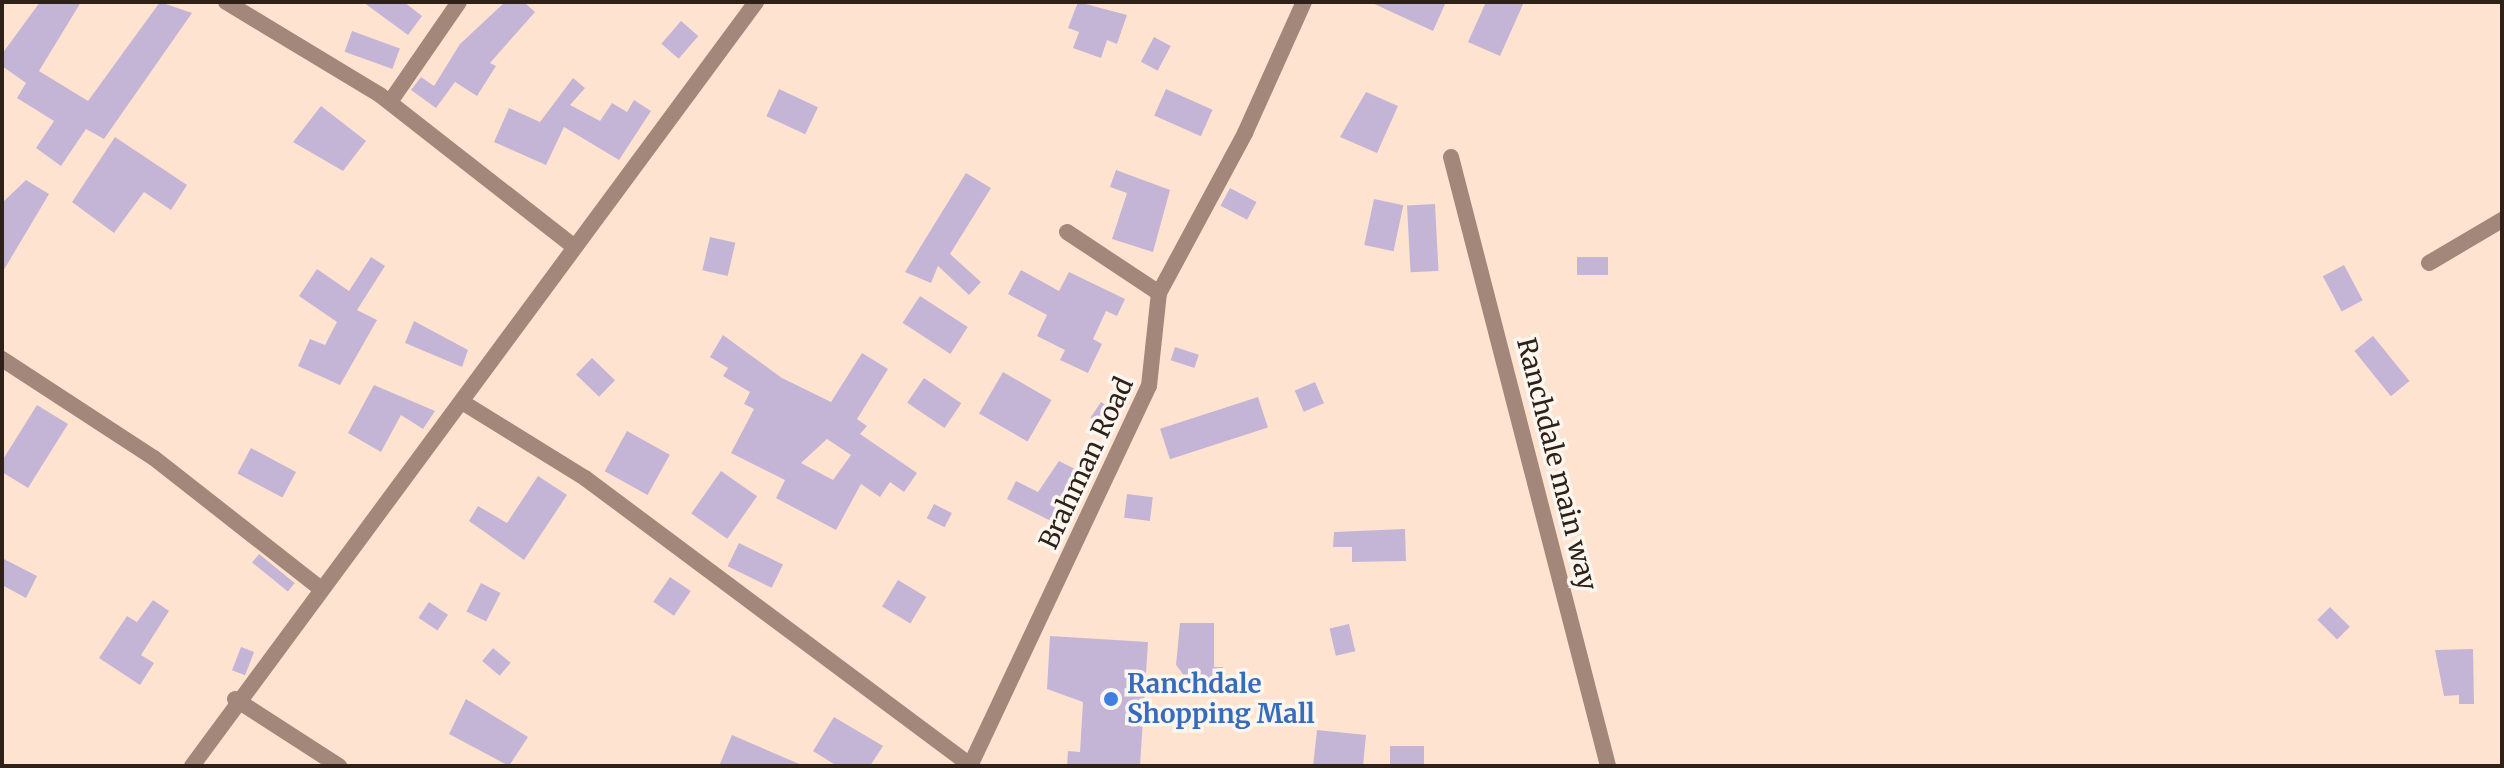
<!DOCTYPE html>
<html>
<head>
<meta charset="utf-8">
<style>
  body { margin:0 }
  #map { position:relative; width:2504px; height:768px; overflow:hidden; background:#fee4d0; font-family:Merriweather,serif }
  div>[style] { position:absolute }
  .building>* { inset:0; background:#c4b5d7; transform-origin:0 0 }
  .minor>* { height:16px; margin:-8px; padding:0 8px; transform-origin:8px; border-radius:8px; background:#a4877b }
  .dots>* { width:22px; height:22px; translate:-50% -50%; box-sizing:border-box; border:4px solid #fcf6f0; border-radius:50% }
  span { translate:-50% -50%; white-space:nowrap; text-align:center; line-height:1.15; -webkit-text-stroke:7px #fcf6f0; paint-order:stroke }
  .street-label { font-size:26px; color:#2e2218 }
  .shop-label { font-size:26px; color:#366cbe; font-weight:700 }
  .left { translate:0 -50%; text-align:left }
  .frame { position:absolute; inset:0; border:4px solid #2e2218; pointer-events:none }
</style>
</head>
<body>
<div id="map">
  <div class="building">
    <div style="clip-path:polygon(40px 2px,81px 2px,39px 71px,88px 101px,160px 2px,192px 13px,104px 139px,86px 129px,61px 166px,36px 148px,54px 121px,17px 98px,26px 83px,2px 66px,2px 54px)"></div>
    <div style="clip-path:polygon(363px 2px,404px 2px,422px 16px,408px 35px)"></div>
    <div style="clip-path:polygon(505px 2px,524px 2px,535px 12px,490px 63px,496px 66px,477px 96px,455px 82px,436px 108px,411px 90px,421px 77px,434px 86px,460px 44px)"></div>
    <div style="clip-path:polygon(1078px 2px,1127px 15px,1117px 44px,1107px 40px,1101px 58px,1073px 48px,1079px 32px,1068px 28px)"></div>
    <div style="clip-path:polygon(1370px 2px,1446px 2px,1433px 31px)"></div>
    <div style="clip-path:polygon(1486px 2px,1524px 2px,1500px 56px,1468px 42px)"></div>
    <div style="left:681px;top:21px;width:23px;height:30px;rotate:41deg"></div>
    <div style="left:352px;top:31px;width:51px;height:22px;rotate:20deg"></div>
    <div style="left:1154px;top:37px;width:19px;height:28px;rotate:28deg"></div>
    <div style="clip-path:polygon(573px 78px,585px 88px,570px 105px,600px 121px,612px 103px,627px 112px,634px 100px,651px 111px,619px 160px,564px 127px,546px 165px,494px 142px,509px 108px,540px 122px)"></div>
    <div style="left:779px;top:89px;width:43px;height:30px;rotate:25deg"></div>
    <div style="left:1166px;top:89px;width:51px;height:29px;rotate:24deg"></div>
    <div style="clip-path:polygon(1366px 92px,1398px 106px,1377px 153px,1340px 137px)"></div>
    <div style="clip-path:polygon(321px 106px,366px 141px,343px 171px,293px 142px)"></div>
    <div style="clip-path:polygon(115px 137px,187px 185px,171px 210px,144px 192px,114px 233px,72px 202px)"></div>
    <div style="clip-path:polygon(1116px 170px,1170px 190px,1153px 252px,1112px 239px,1127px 193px,1110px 187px)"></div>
    <div style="clip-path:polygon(966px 173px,991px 188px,950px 254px,981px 282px,969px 295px,938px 266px,931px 283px,905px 272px)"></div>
    <div style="clip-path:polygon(26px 180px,49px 194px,2px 273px,2px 203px)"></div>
    <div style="left:1230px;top:188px;width:30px;height:20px;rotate:28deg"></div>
    <div style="left:1374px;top:199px;width:30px;height:47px;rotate:12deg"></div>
    <div style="left:1435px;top:204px;width:67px;height:28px;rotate:87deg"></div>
    <div style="left:710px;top:237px;width:26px;height:34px;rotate:13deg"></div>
    <div style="clip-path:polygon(371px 257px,385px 266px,357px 310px,377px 320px,340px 385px,298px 366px,310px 339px,325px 345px,337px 322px,299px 296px,317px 269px,349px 291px)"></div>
    <div style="left:1608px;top:257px;width:18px;height:31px;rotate:90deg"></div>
    <div style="left:2344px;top:265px;width:40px;height:24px;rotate:62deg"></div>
    <div style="clip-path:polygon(1021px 270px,1059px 291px,1069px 272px,1125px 299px,1117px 316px,1106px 311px,1093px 339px,1102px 344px,1088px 373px,1060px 360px,1065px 350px,1037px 336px,1047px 315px,1008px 294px)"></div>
    <div style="left:920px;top:296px;width:57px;height:32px;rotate:33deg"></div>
    <div style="clip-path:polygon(414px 321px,468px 350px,462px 367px,405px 343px)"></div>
    <div style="clip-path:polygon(evenodd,723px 335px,782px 378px,831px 402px,862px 353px,888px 369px,857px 419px,867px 426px,860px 434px,917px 473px,904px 492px,890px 482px,880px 497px,861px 484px,836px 530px,776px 498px,785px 480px,731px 453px,754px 409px,744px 404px,750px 392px,723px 376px,728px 368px,710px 357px,723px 335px,827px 439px,851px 455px,833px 480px,801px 463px,827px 439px)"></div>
    <div style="left:2373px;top:336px;width:58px;height:24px;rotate:51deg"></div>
    <div style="left:1175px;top:347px;width:25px;height:14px;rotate:18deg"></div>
    <div style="left:592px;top:358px;width:32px;height:23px;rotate:44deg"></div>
    <div style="left:1003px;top:372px;width:56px;height:48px;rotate:30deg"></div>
    <div style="left:924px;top:378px;width:45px;height:30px;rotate:34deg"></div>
    <div style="left:1315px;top:382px;width:23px;height:22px;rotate:67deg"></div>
    <div style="clip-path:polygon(374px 385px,435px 411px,423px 429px,401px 415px,381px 452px,348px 433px)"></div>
    <div style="left:1258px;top:397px;width:32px;height:103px;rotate:72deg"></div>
    <div style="left:1101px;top:402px;width:22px;height:19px;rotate:34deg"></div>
    <div style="clip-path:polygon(37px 405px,68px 424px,28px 488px,2px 472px,2px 461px)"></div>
    <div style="left:627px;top:431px;width:49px;height:46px;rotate:29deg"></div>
    <div style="left:251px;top:448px;width:51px;height:29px;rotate:28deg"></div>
    <div style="clip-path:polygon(1059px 461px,1079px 471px,1053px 522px,1007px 499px,1016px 481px,1038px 492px)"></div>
    <div style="left:721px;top:471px;width:44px;height:52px;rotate:35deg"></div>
    <div style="clip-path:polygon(538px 476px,567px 495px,524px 560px,469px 521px,478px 506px,507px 523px)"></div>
    <div style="left:1127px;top:494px;width:26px;height:24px;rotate:7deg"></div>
    <div style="left:934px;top:504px;width:20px;height:16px;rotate:27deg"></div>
    <div style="clip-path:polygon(1405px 529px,1406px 561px,1352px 562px,1352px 547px,1333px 547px,1334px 532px)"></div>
    <div style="left:739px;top:543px;width:49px;height:26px;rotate:26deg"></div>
    <div style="left:259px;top:554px;width:46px;height:11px;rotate:39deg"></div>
    <div style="clip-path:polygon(2px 558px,37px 576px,26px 598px,2px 585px)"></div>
    <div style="left:670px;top:577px;width:25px;height:30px;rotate:34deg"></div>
    <div style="left:898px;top:580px;width:33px;height:31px;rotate:31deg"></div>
    <div style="left:481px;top:583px;width:22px;height:32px;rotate:27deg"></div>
    <div style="clip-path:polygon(153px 600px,169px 611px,141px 655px,154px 663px,140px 685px,99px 658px,127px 616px,137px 622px)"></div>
    <div style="left:429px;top:602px;width:23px;height:19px;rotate:34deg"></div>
    <div style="left:2330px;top:607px;width:28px;height:18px;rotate:45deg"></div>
    <div style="clip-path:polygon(1180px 623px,1214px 623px,1214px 667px,1223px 667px,1223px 690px,1192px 686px,1176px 665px)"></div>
    <div style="left:1349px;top:624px;width:28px;height:20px;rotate:77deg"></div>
    <div style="clip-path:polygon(1050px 636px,1148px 642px,1140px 766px,1067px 766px,1068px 751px,1080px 752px,1083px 702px,1047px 689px)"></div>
    <div style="left:241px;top:647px;width:14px;height:25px;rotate:21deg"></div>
    <div style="left:493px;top:648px;width:23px;height:17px;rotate:40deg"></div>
    <div style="clip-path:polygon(2473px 649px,2474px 704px,2459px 704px,2459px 695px,2444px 696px,2435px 650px)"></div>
    <div style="clip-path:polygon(466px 699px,528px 737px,509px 766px,449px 734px)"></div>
    <div style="clip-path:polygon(834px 717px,883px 746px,870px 766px,837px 766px,813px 751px)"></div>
    <div style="clip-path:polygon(1317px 730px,1366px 735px,1363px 766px,1313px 766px)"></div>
    <div style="clip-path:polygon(732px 735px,804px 766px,719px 766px)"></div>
    <div style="left:1424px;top:746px;width:20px;height:34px;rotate:90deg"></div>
  </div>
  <div class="minor">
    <div style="left:226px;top:2px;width:180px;rotate:31.1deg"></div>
    <div style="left:380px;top:95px;width:245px;rotate:38deg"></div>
    <div style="left:390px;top:102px;width:121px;rotate:-55.4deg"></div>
    <div style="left:1451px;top:157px;width:629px;rotate:75.54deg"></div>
    <div style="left:1067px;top:232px;width:110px;rotate:33.5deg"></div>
    <div style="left:2429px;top:263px;width:85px;rotate:-30.5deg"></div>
    <div style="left:2px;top:359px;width:181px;rotate:33.1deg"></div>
    <div style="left:154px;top:458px;width:212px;rotate:38.1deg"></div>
    <div style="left:462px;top:402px;width:145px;rotate:31.7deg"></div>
    <div style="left:585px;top:478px;width:480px;rotate:36.7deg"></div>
    <div style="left:235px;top:699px;width:124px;rotate:32.8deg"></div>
    <div style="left:192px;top:766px;width:950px;rotate:-53.56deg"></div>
    <div style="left:970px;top:766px;width:420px;rotate:-64.8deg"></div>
    <div style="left:1149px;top:386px;width:94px;rotate:-83.9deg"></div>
    <div style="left:1159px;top:293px;width:182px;rotate:-61.7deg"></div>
    <div style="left:1245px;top:133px;width:144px;rotate:-65.8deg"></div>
  </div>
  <div class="dots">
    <div style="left:1111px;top:699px;background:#3f7fe0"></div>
  </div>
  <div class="street-label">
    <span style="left:1086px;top:463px;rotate:-65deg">Brahman Road</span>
    <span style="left:1557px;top:464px;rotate:76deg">Ranchdale main way</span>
  </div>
  <div class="shop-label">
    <span class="left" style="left:1127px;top:699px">Ranchdale<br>Shopping Mall</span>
  </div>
  <div class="frame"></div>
</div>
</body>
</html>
